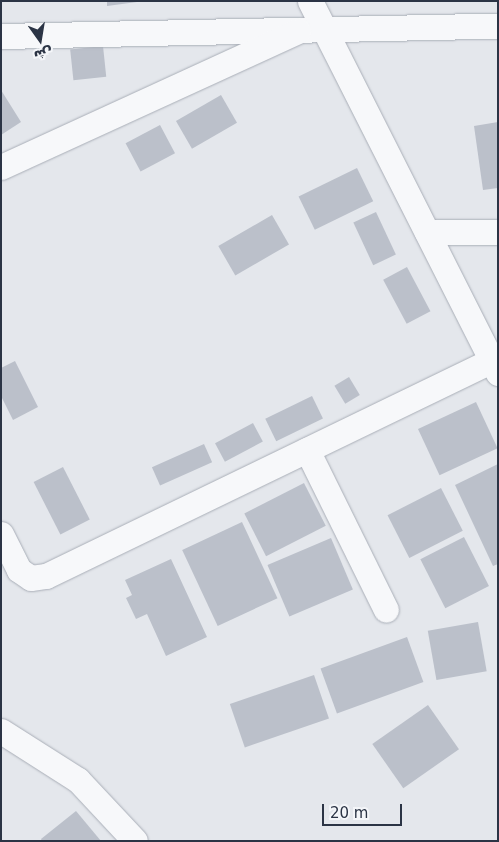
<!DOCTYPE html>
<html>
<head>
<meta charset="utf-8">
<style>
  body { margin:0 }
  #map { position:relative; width:499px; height:842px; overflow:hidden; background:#e4e7ec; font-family:"DejaVu Sans",Vazirmatn,sans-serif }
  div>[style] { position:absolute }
  .building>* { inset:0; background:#bbc0ca; transform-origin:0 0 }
  .roads { filter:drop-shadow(0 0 1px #a9aeb7) drop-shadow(0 0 1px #a9aeb7) }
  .minor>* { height:25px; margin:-12.5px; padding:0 12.5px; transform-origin:12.5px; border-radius:12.5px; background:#f7f8fa }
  span { translate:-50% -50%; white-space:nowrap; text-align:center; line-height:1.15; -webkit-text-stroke:4px #f4f6f9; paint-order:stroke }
  .frame { position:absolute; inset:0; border:2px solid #2b3445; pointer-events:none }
  .north { position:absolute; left:15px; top:15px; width:50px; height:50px; -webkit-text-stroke:4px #f4f6f9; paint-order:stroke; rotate:167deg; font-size:14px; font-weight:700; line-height:20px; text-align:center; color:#2b3445 }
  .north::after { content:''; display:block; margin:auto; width:18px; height:22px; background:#2b3445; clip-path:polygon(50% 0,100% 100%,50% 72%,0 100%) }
  .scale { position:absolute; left:322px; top:804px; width:80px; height:22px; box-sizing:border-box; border:2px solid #2b3445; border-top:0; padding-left:6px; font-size:15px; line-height:18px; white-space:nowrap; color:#2b3445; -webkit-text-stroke:4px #f4f6f9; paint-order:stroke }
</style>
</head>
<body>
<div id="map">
  <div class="building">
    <div style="clip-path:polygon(107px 1px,137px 1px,137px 2px,107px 6px)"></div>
    <div style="left:103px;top:46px;width:31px;height:33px;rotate:84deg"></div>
    <div style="clip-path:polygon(1px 90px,21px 122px,1px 135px)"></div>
    <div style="left:221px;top:95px;width:32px;height:52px;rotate:60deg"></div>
    <div style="clip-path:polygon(498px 122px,498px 188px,483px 190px,474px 126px)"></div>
    <div style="left:160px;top:125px;width:32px;height:39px;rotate:62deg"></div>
    <div style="left:357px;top:168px;width:37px;height:65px;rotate:64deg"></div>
    <div style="left:376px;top:212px;width:47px;height:25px;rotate:65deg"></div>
    <div style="left:272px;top:215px;width:34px;height:62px;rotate:60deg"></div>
    <div style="left:407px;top:267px;width:50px;height:27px;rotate:62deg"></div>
    <div style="clip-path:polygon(15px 361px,38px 407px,13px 420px,1px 396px,1px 368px)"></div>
    <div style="left:349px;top:377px;width:21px;height:17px;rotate:59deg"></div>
    <div style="left:312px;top:396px;width:25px;height:52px;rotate:64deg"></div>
    <div style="left:476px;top:402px;width:51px;height:64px;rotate:65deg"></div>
    <div style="left:253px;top:423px;width:21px;height:43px;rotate:62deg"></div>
    <div style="left:204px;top:444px;width:20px;height:57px;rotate:66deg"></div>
    <div style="clip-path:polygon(498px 464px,498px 564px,493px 566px,455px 485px)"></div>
    <div style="left:63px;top:467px;width:59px;height:33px;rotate:63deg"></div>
    <div style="left:304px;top:483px;width:48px;height:67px;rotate:63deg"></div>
    <div style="left:441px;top:488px;width:48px;height:60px;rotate:63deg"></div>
    <div style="left:242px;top:522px;width:84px;height:66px;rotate:65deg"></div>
    <div style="left:464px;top:537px;width:55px;height:49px;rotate:63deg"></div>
    <div style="left:331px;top:538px;width:56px;height:69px;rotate:67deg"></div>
    <div style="clip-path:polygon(171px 559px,207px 637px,166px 656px,147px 614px,136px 619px,126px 598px,132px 595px,125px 580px)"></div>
    <div style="left:478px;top:622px;width:50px;height:51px;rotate:80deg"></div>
    <div style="left:407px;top:637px;width:48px;height:92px;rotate:70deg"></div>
    <div style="left:314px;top:675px;width:46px;height:89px;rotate:71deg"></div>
    <div style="left:428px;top:705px;width:54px;height:68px;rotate:55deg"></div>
    <div style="clip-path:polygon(76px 811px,101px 841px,42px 841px,41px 839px)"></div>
  </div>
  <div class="roads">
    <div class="minor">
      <div style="left:310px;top:1px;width:417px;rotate:63.2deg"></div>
      <div style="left:1px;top:36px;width:497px;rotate:-1.2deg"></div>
      <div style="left:1px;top:167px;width:327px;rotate:-24.6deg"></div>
      <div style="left:427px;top:232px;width:71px"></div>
      <div style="left:307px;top:450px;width:178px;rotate:63.7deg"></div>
      <div style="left:1px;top:534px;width:40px;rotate:63.4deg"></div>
      <div style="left:19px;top:570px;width:14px;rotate:34deg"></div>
      <div style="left:31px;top:578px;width:15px;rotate:-8deg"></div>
      <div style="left:46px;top:576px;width:496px;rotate:-25.8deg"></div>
      <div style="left:1px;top:731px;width:91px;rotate:32.5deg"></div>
      <div style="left:78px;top:780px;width:83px;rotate:46.9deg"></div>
    </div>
  </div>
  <div class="frame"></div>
  <div class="north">ش</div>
  <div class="scale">20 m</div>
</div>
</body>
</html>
